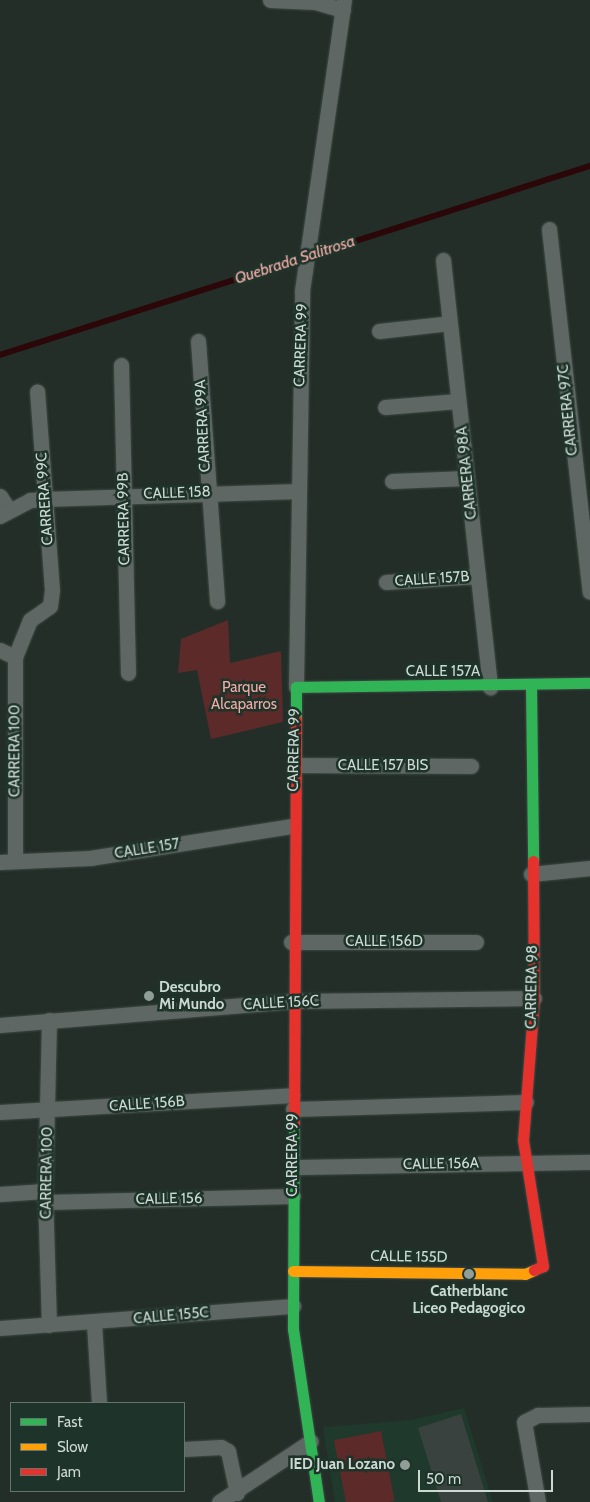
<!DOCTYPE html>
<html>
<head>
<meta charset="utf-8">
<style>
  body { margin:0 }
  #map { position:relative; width:590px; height:1502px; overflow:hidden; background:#232e29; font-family:Cabin,sans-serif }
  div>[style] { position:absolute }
  .built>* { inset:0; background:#1f392c }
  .green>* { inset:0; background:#5d2a2a; transform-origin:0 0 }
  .stream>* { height:5.5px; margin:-2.75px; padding:0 2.75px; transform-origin:2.75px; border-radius:2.75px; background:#2c070a }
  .building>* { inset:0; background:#39423e }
  .roads { filter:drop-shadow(0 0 1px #3f4944) drop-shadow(0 0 1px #3f4944) }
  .street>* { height:15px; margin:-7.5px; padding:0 7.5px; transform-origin:7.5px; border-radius:7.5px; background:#5e6763 }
  .fast>* { height:11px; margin:-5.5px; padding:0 5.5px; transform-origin:5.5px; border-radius:5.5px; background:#30b455 }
  .slow>* { height:11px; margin:-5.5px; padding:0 5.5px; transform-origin:5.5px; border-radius:5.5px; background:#ff9f0a }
  .jam>* { height:11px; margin:-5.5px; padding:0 5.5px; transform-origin:5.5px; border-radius:5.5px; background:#e5322d }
  .dots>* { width:14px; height:14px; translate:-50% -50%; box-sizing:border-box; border:2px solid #1e3329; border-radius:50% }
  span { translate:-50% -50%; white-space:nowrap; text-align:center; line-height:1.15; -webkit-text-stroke:5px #1e3329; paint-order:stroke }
  .street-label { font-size:15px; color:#ccd9d2 }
  .park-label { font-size:15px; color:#f3aaa8 }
  .poi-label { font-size:15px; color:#ccd9d2; font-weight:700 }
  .left { translate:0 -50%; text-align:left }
  .right { translate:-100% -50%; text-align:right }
  .water-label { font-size:16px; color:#f7aeac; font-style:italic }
  .legend { position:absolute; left:10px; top:1402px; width:175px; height:90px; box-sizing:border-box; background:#1e3329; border:1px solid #64756d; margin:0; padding:6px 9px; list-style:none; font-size:15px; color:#ccd9d2 }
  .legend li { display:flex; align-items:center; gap:10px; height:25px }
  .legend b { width:25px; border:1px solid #64756d }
  .scale { position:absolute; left:418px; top:1470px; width:135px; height:22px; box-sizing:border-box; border:2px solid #ccd9d2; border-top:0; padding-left:6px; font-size:15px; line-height:18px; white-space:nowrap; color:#ccd9d2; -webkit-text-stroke:4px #1e3329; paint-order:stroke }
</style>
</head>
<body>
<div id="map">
  <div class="built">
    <div style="clip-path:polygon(464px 1408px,493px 1502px,335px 1502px,323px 1427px,411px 1420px)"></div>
  </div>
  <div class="green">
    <div style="clip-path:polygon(228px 620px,230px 663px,281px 651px,283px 722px,211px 739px,197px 670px,178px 673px,181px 639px)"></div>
    <div style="left:381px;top:1431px;width:71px;height:48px;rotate:79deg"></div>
  </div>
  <div class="stream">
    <div style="left:0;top:355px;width:620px;rotate:-17.76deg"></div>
  </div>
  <div class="building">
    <div style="clip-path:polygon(461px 1414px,488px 1502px,441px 1502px,418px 1428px)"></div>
  </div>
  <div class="roads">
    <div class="street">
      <div style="left:270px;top:0;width:45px;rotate:2.5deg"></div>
      <div style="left:315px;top:2px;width:29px;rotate:16deg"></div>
      <div style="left:549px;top:229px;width:365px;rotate:83.6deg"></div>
      <div style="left:443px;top:260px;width:430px;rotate:83.7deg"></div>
      <div style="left:379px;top:331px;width:71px;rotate:-6.4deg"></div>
      <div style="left:198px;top:341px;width:261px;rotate:85.8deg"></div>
      <div style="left:121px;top:365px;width:308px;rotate:88.7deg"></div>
      <div style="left:385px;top:407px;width:73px;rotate:-4.7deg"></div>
      <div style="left:392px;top:481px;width:75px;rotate:-2.3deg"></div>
      <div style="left:0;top:496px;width:17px;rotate:57deg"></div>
      <div style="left:0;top:516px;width:34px;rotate:-28deg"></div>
      <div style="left:30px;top:500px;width:14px;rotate:-4deg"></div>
      <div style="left:44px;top:499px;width:255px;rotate:-1.8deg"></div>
      <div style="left:386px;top:582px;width:92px;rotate:-3.7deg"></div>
      <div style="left:0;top:650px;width:17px;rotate:25deg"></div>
      <div style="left:296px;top:687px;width:396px;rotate:-89.1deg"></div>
      <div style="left:302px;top:291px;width:294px;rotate:-81.8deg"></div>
      <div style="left:295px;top:765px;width:176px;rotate:0.3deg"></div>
      <div style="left:15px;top:861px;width:204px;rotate:-90deg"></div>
      <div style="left:15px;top:657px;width:40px;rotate:-68deg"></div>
      <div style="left:30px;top:620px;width:24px;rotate:-35deg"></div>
      <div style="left:50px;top:606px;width:16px;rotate:-83deg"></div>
      <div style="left:52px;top:590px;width:199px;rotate:-94.3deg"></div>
      <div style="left:0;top:862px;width:90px;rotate:-2.5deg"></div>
      <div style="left:90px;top:858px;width:205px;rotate:-9deg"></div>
      <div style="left:531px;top:874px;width:59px;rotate:-5.8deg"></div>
      <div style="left:291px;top:942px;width:185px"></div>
      <div style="left:49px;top:1020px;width:171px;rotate:91.3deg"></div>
      <div style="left:45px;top:1191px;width:134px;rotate:88.3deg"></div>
      <div style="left:0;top:1025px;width:294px;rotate:-4.7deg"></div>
      <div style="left:293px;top:1001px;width:241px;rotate:-0.7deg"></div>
      <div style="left:293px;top:1109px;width:233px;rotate:-1.7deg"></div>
      <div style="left:0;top:1112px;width:293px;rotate:-3.3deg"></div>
      <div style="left:293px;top:1167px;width:297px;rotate:-1deg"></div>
      <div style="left:0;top:1194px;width:45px;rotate:-3.8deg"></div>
      <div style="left:45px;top:1202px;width:248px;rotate:-1.4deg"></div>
      <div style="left:94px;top:1323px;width:80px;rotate:86.4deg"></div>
      <div style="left:0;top:1328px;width:294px;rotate:-4.3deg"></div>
      <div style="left:184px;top:1449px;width:37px;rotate:-3deg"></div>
      <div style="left:221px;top:1447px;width:8px;rotate:30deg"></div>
      <div style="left:228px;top:1451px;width:43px;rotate:77.9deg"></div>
      <div style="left:219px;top:1502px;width:110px;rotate:-33.5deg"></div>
      <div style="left:538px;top:1502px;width:81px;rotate:-99.9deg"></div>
      <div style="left:524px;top:1422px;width:16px;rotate:-27deg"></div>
      <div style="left:538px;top:1415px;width:52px;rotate:-1.1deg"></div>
    </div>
    <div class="fast">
      <div style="left:531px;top:685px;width:176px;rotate:89.3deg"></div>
      <div style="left:296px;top:720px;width:33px;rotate:-90deg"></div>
      <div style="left:296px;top:687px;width:294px;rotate:-0.8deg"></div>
      <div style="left:294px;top:1124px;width:205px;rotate:90.3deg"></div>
      <div style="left:293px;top:1329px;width:175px;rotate:81.5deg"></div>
    </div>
    <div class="slow">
      <div style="left:293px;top:1271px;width:232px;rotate:0.7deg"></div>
      <div style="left:525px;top:1274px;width:10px;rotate:-24deg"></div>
    </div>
    <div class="jam">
      <div style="left:533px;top:861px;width:137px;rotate:89.6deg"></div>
      <div style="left:534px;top:998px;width:142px;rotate:94.4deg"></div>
      <div style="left:523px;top:1140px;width:128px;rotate:81deg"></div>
      <div style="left:543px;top:1266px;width:10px;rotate:156deg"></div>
      <div style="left:294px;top:1124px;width:404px;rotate:-89.7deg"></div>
    </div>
  </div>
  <div class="dots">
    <div style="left:149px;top:996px;background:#919d97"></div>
    <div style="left:469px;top:1274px;background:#919d97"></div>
    <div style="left:405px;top:1465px;background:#919d97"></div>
  </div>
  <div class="street-label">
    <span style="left:301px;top:345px;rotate:-88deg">CARRERA 99</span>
    <span style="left:568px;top:410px;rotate:-96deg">CARRERA 97C</span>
    <span style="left:203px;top:426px;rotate:-93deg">CARRERA 99A</span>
    <span style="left:467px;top:473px;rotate:-96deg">CARRERA 98A</span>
    <span style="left:177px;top:493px;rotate:-2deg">CALLE 158</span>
    <span style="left:45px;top:499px;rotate:-94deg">CARRERA 99C</span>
    <span style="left:124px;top:519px;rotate:-91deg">CARRERA 99B</span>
    <span style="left:432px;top:579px;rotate:-4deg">CALLE 157B</span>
    <span style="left:443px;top:672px">CALLE 157A</span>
    <span style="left:294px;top:750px;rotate:-89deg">CARRERA 99</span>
    <span style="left:15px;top:751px;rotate:-90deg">CARRERA 100</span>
    <span style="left:383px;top:766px">CALLE 157 BIS</span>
    <span style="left:147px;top:849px;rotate:-9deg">CALLE 157</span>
    <span style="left:384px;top:942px">CALLE 156D</span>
    <span style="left:532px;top:987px;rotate:-89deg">CARRERA 98</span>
    <span style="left:281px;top:1003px;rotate:-3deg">CALLE 156C</span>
    <span style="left:147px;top:1104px;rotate:-4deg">CALLE 156B</span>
    <span style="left:293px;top:1155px;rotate:-90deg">CARRERA 99</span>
    <span style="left:441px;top:1164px;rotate:-1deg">CALLE 156A</span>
    <span style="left:47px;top:1173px;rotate:-89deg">CARRERA 100</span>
    <span style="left:169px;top:1199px;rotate:-1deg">CALLE 156</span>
    <span style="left:409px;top:1257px;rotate:1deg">CALLE 155D</span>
    <span style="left:171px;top:1316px;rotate:-5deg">CALLE 155C</span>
  </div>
  <div class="park-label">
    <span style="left:244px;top:696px">Parque<br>Alcaparros</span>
  </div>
  <div class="poi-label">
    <span class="left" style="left:159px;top:996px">Descubro<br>Mi Mundo</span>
    <span style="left:469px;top:1300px">Catherblanc<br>Liceo Pedagogico</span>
    <span class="right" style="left:395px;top:1465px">IED Juan Lozano</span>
  </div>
  <div class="water-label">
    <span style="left:295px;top:260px;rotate:-18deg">Quebrada Salitrosa</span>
  </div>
  <ul class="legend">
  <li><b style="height:6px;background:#30b455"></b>Fast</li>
  <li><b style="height:6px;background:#ff9f0a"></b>Slow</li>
  <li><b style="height:6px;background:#e5322d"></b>Jam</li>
  </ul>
  <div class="scale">50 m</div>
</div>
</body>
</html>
